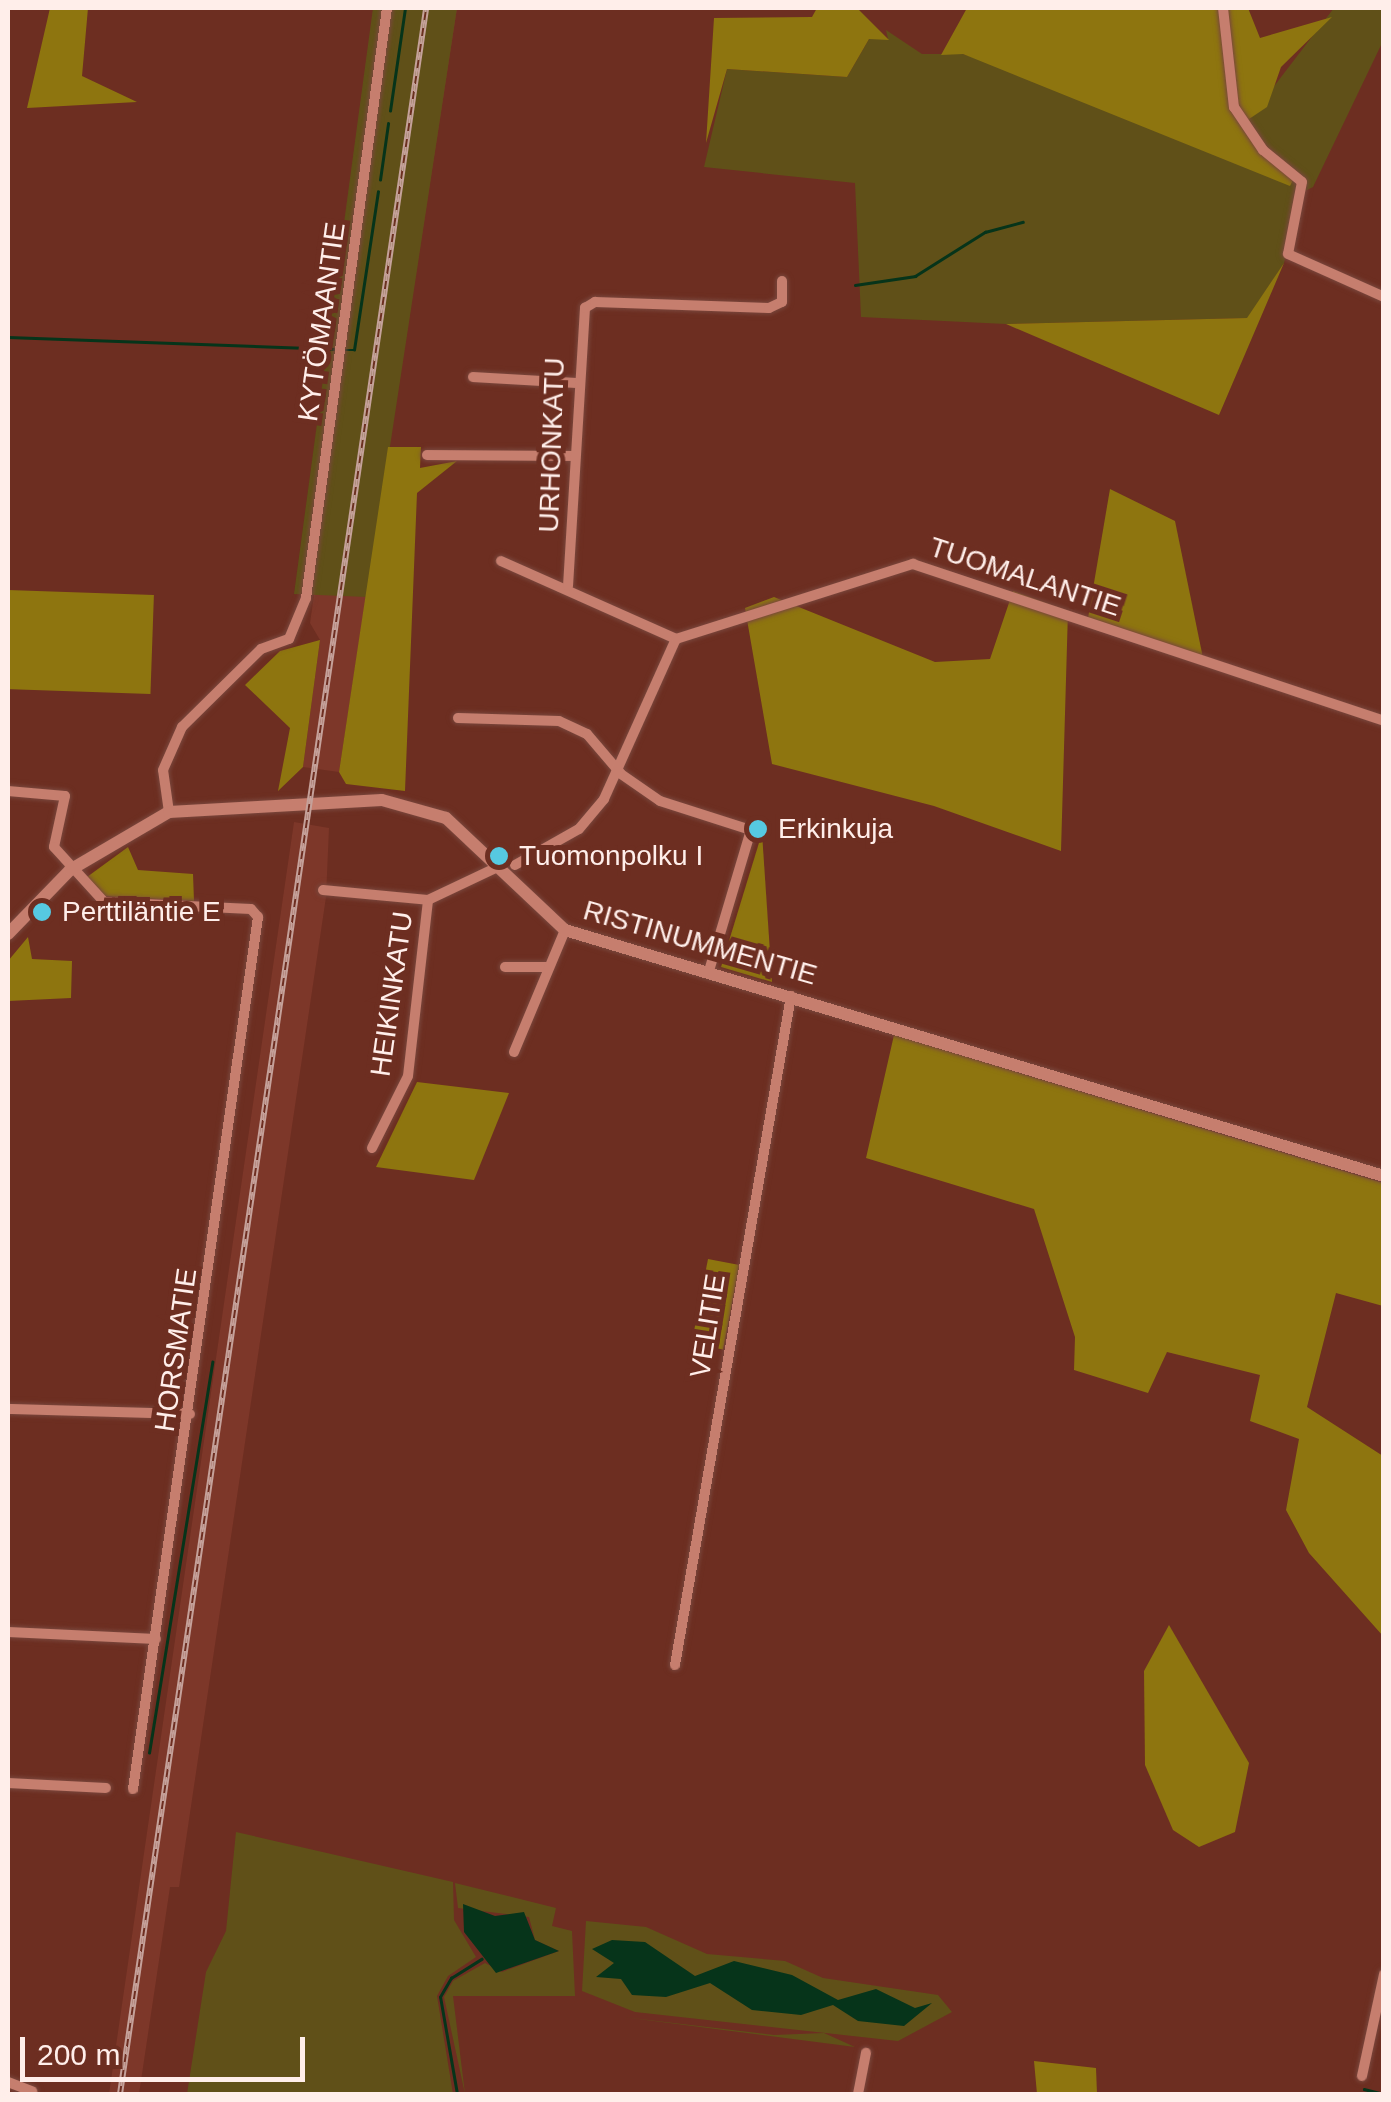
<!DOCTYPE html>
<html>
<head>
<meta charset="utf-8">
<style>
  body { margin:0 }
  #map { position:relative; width:1391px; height:2102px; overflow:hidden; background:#6d2e21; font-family:Helvetica,sans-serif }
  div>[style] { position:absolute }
  .built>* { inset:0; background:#7d3729 }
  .green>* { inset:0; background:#605018 }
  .forest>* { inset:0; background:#8e750f; transform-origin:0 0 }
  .water>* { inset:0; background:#06341a }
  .stream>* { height:2.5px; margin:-1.25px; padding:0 1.25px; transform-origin:1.25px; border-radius:1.25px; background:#06341a }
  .roads { filter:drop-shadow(0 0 2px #79473d) drop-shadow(0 0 2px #79473d) }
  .minor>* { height:10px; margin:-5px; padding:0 5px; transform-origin:5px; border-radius:5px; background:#c67e6e }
  .tertiary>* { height:12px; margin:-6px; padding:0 6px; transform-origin:6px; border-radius:6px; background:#c67e6e }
  .rail>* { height:6px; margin-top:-3px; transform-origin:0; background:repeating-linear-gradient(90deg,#6d2e21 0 8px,#c5a19a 0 16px); box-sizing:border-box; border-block:2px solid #c5a19a }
  .dots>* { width:28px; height:28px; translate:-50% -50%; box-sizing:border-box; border:5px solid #6d2e21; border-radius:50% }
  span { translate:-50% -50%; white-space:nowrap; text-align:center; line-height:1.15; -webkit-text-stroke:10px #6d2e21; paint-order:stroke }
  .street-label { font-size:28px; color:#ffeeea }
  .poi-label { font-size:28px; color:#ffeeea }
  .left { translate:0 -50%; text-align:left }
  .frame { position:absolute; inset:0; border:10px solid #ffeeea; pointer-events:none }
  .scale { position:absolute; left:20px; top:2037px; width:285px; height:45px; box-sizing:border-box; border:5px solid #ffeeea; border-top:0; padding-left:12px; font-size:30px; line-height:35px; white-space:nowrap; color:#ffeeea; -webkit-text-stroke:8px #6d2e21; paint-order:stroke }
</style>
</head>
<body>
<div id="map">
  <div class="built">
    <div style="clip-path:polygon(399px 8px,457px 8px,339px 772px,303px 767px,320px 640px,310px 623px)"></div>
    <div style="clip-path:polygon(294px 822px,329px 828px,326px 897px,179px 1887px,170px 1887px,139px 2094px,109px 2094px)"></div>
  </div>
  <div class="green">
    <div style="clip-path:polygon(373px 8px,457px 8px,367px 597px,294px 594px)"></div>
    <div style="clip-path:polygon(1334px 8px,1383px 8px,1383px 41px,1313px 187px,1303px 192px,1284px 263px,1248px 318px,1006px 324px,861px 317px,855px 183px,704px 167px,727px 69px,847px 77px,869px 39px,888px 39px,886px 30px,922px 54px,963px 54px,1263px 150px,1249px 119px)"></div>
    <div style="clip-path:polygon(236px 1832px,453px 1882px,454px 1920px,476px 1957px,448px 1976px,437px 1996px,453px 2094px,187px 2094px,206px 1972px,226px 1931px)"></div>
    <div style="clip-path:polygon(455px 1883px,556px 1908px,552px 1926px,572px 1931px,575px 1996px,453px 1996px,465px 2094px,444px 1997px,453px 1981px,485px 1963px,502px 1972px,559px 1951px,535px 1940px,529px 1917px,458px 1908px)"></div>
    <div style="clip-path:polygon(586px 1921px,646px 1927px,707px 1954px,785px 1961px,823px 1978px,938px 1995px,952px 2012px,898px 2041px,635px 2012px,582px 1991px)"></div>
    <div style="clip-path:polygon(623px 2017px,774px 2035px,824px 2033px,855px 2047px)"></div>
  </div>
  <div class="forest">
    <div style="clip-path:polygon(50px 8px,88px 8px,82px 76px,137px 102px,27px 108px)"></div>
    <div style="clip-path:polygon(817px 8px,857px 8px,889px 40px,869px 39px,847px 77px,727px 69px,706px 143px,714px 18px,812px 17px)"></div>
    <div style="clip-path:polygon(967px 8px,1248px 8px,1260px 38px,1332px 17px,1281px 67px,1267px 107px,1249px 119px,1263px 150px,1296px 174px,1290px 186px,963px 54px,941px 55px)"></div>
    <div style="clip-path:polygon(1284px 263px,1219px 415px,1006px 324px,1247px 318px)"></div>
    <div style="clip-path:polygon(388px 447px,421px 447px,420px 468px,457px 461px,417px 493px,405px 791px,346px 784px,339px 772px)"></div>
    <div style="clip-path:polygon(1110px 489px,1175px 521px,1203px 658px,1088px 618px)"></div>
    <div style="left:8px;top:590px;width:146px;height:99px;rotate:2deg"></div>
    <div style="clip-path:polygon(1013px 591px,1068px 611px,1061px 851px,934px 806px,772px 764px,745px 608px,774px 597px,935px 662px,990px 659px)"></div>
    <div style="clip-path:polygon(320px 640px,303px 767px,278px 791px,290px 728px,245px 685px,280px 651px)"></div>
    <div style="clip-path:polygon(762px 833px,772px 982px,721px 967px)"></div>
    <div style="clip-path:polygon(128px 847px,138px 870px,193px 874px,194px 901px,101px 896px,87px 877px)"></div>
    <div style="clip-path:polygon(28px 937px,32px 959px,72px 961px,71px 998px,8px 1001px,8px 961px)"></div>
    <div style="clip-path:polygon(894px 1035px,1383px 1183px,1383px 1306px,1336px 1293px,1307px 1407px,1383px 1456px,1383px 1636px,1309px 1553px,1286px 1510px,1299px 1439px,1250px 1421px,1260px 1375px,1167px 1352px,1148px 1393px,1074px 1370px,1075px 1337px,1034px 1209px,866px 1158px)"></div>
    <div style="clip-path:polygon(417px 1082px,509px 1093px,474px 1180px,376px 1167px)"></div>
    <div style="left:708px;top:1259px;width:32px;height:86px;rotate:11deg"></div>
    <div style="clip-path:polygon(1169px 1625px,1249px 1763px,1235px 1832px,1199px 1847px,1173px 1830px,1145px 1765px,1144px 1671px)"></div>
    <div style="clip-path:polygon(1034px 2061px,1096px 2068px,1097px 2094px,1037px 2094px)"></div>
  </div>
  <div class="water">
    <div style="clip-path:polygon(463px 1904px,495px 1916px,524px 1912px,535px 1940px,559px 1951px,496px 1973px,464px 1932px)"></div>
    <div style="clip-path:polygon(612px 1940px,645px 1942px,695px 1976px,734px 1961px,792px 1975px,838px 2000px,876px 1989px,915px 2008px,932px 2003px,904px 2026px,858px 2021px,833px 2005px,801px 2015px,752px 2010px,710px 1983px,666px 1997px,632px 1995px,621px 1979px,596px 1977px,614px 1963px,592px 1949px)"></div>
  </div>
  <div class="stream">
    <div style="left:390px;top:111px;width:104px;rotate:-81.7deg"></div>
    <div style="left:380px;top:180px;width:57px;rotate:-81.9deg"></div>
    <div style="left:855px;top:285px;width:61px;rotate:-8.5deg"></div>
    <div style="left:915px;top:276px;width:83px;rotate:-32.2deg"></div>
    <div style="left:985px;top:232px;width:39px;rotate:-15deg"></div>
    <div style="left:8px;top:337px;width:328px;rotate:2.1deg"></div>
    <div style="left:345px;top:350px;width:9px"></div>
    <div style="left:354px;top:350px;width:160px;rotate:-81.4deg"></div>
    <div style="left:149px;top:1753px;width:396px;rotate:-80.8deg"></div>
    <div style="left:1364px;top:2089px;width:21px;rotate:14deg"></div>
    <div style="left:457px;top:2094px;width:98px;rotate:-99.9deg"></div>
    <div style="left:440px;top:1997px;width:22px;rotate:-60deg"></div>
    <div style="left:451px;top:1978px;width:36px;rotate:-32deg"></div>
  </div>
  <div class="roads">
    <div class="minor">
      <div style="left:1223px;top:8px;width:100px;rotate:83.7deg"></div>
      <div style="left:1234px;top:107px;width:52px;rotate:56deg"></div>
      <div style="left:1263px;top:150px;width:50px;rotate:39.4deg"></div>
      <div style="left:1302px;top:182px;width:73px;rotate:101deg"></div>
      <div style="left:1288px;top:254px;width:105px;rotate:24.1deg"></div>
      <div style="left:473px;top:377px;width:103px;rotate:3.3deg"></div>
      <div style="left:427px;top:455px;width:147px;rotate:0.4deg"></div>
      <div style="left:501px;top:561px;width:192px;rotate:24deg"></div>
      <div style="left:568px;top:586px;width:279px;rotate:-86.5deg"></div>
      <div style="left:585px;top:308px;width:12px;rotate:-31deg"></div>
      <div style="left:595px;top:302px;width:174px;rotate:2deg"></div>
      <div style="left:769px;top:308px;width:14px;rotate:-25deg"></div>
      <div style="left:782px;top:302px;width:21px;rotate:-90deg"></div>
      <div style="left:458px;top:718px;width:101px;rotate:1.7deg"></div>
      <div style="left:559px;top:721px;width:31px;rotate:25deg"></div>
      <div style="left:587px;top:734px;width:52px;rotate:49.6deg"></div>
      <div style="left:621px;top:774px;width:47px;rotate:34.7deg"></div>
      <div style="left:660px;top:801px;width:96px;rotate:17.7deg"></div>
      <div style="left:751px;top:830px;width:147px;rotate:106.6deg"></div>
      <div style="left:8px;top:791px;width:57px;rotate:5deg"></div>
      <div style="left:65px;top:796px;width:52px;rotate:102.2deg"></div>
      <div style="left:54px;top:847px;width:74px;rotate:47.7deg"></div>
      <div style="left:104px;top:902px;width:147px;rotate:2.7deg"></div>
      <div style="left:251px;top:909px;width:11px;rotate:49deg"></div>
      <div style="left:258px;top:917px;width:881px;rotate:98.16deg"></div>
      <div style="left:169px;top:812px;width:42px;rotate:-98.1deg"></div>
      <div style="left:163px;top:770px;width:47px;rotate:-66.2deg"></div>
      <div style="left:182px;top:727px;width:111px;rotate:-44.6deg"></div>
      <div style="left:261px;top:649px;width:30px;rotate:-20deg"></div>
      <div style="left:289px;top:639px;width:44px;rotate:-67.5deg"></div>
      <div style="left:306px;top:598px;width:596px;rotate:-82.18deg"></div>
      <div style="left:515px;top:865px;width:73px;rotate:-29.4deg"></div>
      <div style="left:579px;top:829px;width:39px;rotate:-50deg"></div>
      <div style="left:604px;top:799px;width:175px;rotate:-65.8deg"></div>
      <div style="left:676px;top:639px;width:249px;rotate:-17.6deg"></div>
      <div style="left:913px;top:564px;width:496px;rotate:18.4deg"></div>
      <div style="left:323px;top:890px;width:105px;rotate:5.4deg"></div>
      <div style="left:428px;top:900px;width:80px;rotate:-25.3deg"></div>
      <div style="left:505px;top:967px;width:43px"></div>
      <div style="left:514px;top:1052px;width:132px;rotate:-67.3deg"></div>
      <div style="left:372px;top:1148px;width:80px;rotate:-63.4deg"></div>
      <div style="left:408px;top:1076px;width:177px;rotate:-83.5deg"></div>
      <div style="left:8px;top:1409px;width:182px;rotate:1.6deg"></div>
      <div style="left:8px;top:1632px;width:148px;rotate:2.7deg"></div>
      <div style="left:675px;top:1665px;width:679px;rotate:-80.16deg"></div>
      <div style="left:8px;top:1783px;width:98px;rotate:2.9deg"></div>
      <div style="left:1362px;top:2076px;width:104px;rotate:-77.8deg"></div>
      <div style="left:8px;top:2082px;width:26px;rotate:21deg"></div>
      <div style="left:858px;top:2094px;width:42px;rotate:-79deg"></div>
    </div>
    <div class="tertiary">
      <div style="left:8px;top:934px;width:89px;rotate:-45.9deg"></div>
      <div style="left:70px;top:870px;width:115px;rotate:-30.4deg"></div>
      <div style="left:169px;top:812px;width:213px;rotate:-3.2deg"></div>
      <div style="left:382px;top:800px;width:66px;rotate:15.7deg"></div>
      <div style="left:446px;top:818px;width:163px;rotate:43.3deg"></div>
      <div style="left:565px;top:930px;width:855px;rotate:16.72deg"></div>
    </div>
  </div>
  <div class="rail">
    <div style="left:120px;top:2094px;width:2108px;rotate:-81.65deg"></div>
  </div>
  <div class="dots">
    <div style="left:758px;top:829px;background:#56c9e1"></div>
    <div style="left:499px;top:856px;background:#56c9e1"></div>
    <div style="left:42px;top:912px;background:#56c9e1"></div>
  </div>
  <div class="street-label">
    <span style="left:322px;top:322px;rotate:-82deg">KYTÖMAANTIE</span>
    <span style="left:552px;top:445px;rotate:-88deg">URHONKATU</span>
    <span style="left:1025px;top:577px;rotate:18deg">TUOMALANTIE</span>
    <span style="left:700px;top:943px;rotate:16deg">RISTINUMMENTIE</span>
    <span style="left:392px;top:994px;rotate:-82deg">HEIKINKATU</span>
    <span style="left:708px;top:1326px;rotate:-81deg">VELITIE</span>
    <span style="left:176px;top:1350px;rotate:-82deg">HORSMATIE</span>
  </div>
  <div class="poi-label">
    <span class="left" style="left:778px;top:829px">Erkinkuja</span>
    <span class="left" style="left:519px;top:856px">Tuomonpolku I</span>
    <span class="left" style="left:62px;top:912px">Perttiläntie E</span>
  </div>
  <div class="frame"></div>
  <div class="scale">200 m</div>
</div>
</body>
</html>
